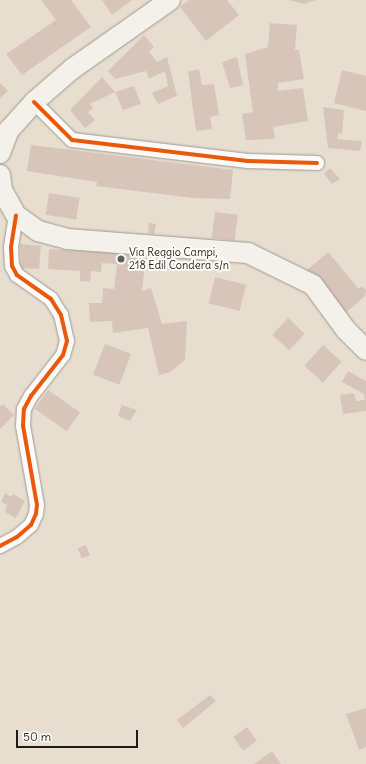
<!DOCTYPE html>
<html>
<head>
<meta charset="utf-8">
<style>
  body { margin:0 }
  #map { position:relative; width:366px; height:764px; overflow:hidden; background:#e8ded0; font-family:Delius,sans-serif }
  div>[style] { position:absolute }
  .building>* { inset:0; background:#d7c5ba; transform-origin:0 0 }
  .roads { filter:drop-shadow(0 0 1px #9e9990) drop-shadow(0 0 1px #9e9990) }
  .street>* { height:14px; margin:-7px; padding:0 7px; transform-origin:7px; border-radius:7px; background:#fcfaf8 }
  .secondary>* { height:20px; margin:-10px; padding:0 10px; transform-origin:10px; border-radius:10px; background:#f4f0ea }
  .cycleway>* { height:4px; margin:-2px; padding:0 2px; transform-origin:2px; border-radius:2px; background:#e8590c }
  .dots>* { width:11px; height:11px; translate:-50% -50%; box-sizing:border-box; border:2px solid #fdfcf7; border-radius:50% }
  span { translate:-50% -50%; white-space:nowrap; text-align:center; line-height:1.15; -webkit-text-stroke:4px #fdfcf7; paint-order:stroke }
  .poi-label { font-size:11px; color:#1c1c1c }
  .left { translate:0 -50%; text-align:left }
  .scale { position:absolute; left:16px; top:730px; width:122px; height:18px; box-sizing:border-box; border:2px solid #1c1c1c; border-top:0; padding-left:5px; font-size:12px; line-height:14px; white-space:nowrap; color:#1c1c1c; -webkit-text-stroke:3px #fdfcf7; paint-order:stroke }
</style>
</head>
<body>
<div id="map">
  <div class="building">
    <div style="clip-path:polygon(41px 0,71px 0,91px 27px,22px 75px,6px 54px,56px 20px)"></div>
    <div style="clip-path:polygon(102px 0,132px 0,112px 15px)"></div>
    <div style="clip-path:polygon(189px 0,227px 0,239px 15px,206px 41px,180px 7px)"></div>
    <div style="clip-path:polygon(289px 0,316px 0,304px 4px)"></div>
    <div style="clip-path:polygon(270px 23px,297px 25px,295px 50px,299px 50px,304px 79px,278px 83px,278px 91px,303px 88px,308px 121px,273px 127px,275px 139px,246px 140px,242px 114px,253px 112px,245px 54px,268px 47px)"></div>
    <div style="clip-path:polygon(144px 35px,154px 47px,149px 52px,157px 62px,167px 57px,177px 96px,158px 104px,152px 93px,168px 86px,165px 71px,149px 79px,146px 71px,115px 79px,108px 71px)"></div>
    <div style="clip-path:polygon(237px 57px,243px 85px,230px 88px,222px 62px)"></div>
    <div style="clip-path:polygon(199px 69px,202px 85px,214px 84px,219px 115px,210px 117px,212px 129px,196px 131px,188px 72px)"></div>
    <div style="clip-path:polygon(342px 70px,366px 76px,366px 111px,334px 103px)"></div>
    <div style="clip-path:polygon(102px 77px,115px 92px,90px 104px,93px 108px,88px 112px,95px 120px,85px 128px,70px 110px)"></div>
    <div style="clip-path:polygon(0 83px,8px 91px,0 98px)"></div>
    <div style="clip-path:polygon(134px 86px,141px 104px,123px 110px,115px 92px)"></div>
    <div style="clip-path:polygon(323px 107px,344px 110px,342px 134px,338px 133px,338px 139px,362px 141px,360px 151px,328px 148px)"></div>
    <div style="clip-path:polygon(31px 145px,233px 170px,230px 199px,193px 198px,96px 186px,97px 182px,27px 171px)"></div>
    <div style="clip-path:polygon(330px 168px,340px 179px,332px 184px,324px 174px)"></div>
    <div style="left:49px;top:193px;width:31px;height:22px;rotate:9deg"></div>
    <div style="left:215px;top:212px;width:23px;height:26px;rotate:7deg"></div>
    <div style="clip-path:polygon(149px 223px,156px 224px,154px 234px,148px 233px)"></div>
    <div style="clip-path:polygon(20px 244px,41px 246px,39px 269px,21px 268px)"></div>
    <div style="clip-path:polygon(49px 249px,146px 255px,142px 291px,151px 288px,162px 324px,187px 321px,185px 360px,170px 372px,159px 375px,148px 328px,113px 333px,112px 321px,90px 322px,89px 303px,102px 303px,103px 288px,114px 289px,117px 264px,102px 263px,101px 272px,91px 271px,90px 282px,80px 281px,80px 271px,48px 269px)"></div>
    <div style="clip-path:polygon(328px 252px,359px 289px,362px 286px,366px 290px,365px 296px,344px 314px,306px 271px)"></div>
    <div style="left:215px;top:277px;width:32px;height:27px;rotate:14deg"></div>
    <div style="left:288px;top:318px;width:23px;height:23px;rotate:43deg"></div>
    <div style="left:105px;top:344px;width:28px;height:33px;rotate:21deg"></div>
    <div style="left:323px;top:345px;width:25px;height:28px;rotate:42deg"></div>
    <div style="clip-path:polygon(348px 371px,366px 381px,366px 411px,343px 414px,340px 395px,354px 393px,356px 401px,365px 400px,364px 394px,342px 382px)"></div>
    <div style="left:48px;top:390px;width:39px;height:23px;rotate:35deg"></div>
    <div style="clip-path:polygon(3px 404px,14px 415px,0 429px,0 407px)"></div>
    <div style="clip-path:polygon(122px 405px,137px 410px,130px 421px,118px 416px)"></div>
    <div style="clip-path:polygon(5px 493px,11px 497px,13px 494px,25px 501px,16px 518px,5px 512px,7px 505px,1px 502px)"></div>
    <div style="left:86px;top:545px;width:11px;height:9px;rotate:68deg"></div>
    <div style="clip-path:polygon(210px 695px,216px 701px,183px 728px,177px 720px)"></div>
    <div style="clip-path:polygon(366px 708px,366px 747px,359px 750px,346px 714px)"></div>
    <div style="left:247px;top:727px;width:17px;height:17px;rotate:54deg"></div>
    <div style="clip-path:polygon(272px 751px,281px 764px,254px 764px)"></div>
  </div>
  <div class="roads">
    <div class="street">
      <div style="left:34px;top:102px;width:54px;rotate:45deg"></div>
      <div style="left:72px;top:140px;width:177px;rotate:6.8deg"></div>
      <div style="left:248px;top:161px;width:69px;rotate:1.7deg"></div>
      <div style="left:0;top:546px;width:19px;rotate:-28deg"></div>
      <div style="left:17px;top:537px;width:18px;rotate:-41deg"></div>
      <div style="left:31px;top:525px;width:12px;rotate:-66deg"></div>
      <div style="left:36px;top:514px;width:9px;rotate:-84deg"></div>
      <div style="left:37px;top:505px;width:80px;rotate:-100deg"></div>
      <div style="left:23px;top:426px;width:17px;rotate:-87deg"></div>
      <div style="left:24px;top:409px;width:15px;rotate:-62deg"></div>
      <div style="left:31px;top:396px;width:52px;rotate:-52deg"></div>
      <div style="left:63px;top:355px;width:15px;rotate:-74deg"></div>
      <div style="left:67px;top:341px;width:27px;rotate:-103deg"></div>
      <div style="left:61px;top:315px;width:19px;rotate:-122deg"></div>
      <div style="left:51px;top:299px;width:42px;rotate:-144.8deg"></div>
      <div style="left:17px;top:275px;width:10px;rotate:-119deg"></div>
      <div style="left:12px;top:266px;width:19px;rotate:-93deg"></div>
      <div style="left:11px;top:247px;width:32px;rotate:-81deg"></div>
    </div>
    <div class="secondary">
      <div style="left:0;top:153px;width:25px;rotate:-69deg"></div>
      <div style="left:9px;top:130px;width:38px;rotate:-48deg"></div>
      <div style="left:34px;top:102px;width:50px;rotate:-41deg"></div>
      <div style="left:72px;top:69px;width:120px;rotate:-35.1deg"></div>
      <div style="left:0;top:175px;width:15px;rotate:82deg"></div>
      <div style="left:2px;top:190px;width:29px;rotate:61deg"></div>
      <div style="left:16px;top:215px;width:27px;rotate:36deg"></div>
      <div style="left:38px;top:231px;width:30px;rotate:15deg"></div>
      <div style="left:67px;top:239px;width:182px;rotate:4.4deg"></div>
      <div style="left:248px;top:253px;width:72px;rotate:26.2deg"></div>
      <div style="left:313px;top:285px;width:56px;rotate:53.7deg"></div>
      <div style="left:346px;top:330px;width:28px;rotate:45deg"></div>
    </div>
  </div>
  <div class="cycleway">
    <div style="left:34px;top:102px;width:54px;rotate:45deg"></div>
    <div style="left:72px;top:140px;width:177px;rotate:6.8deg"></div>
    <div style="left:248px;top:161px;width:69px;rotate:1.7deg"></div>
    <div style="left:0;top:546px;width:19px;rotate:-28deg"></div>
    <div style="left:17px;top:537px;width:18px;rotate:-41deg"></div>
    <div style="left:31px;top:525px;width:12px;rotate:-66deg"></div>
    <div style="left:36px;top:514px;width:9px;rotate:-84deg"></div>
    <div style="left:37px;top:505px;width:80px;rotate:-100deg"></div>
    <div style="left:23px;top:426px;width:17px;rotate:-87deg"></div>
    <div style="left:24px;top:409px;width:15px;rotate:-62deg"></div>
    <div style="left:31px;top:396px;width:52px;rotate:-52deg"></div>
    <div style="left:63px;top:355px;width:15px;rotate:-74deg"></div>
    <div style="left:67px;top:341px;width:27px;rotate:-103deg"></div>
    <div style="left:61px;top:315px;width:19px;rotate:-122deg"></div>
    <div style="left:51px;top:299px;width:42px;rotate:-144.8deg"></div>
    <div style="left:17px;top:275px;width:10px;rotate:-119deg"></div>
    <div style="left:12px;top:266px;width:19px;rotate:-93deg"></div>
    <div style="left:11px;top:247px;width:32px;rotate:-81deg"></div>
  </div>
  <div class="dots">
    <div style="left:121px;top:259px;background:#63605b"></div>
  </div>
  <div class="poi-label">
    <span class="left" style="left:129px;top:259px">Via Reggio Campi,<br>218 Edil Condera s/n</span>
  </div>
  <div class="scale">50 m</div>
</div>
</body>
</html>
